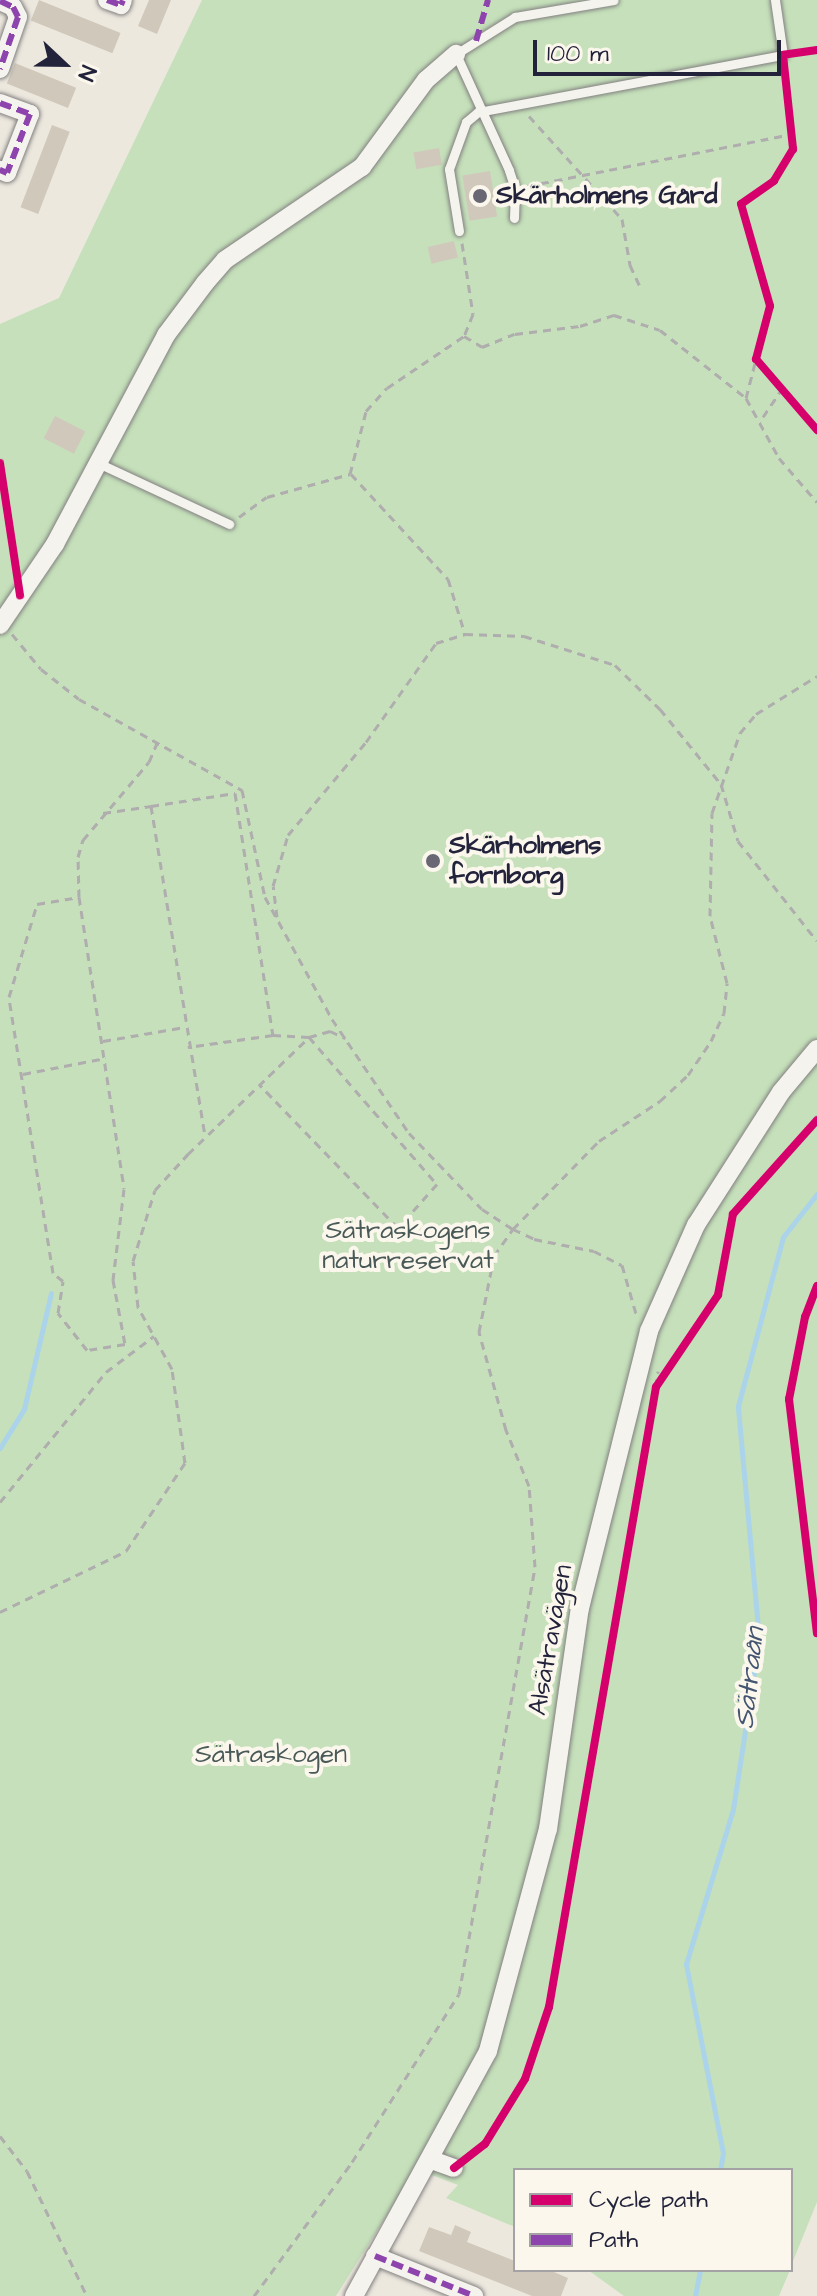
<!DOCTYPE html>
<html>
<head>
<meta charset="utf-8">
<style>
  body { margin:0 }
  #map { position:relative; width:817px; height:2296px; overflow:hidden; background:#ede8de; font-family:"Architects Daughter",sans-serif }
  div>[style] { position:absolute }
  .green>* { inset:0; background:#c5e0ba }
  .stream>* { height:5px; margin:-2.5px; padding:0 2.5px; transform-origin:2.5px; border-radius:2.5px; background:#abd4ea }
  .building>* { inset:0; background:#d0c9bb; transform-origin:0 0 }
  .path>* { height:3px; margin-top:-1.5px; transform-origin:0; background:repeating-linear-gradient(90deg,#afadad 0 8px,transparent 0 14px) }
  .roads { filter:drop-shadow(0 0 2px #828080) drop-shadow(0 0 2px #828080) }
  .lane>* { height:9px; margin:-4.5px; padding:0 4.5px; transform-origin:4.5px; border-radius:4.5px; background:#f5f3ee }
  .street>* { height:18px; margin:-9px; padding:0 9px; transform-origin:9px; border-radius:9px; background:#f5f3ee }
  .quiet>* { height:6px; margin-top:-3px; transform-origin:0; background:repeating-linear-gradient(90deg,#8e44ad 0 12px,transparent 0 18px) }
  .cycleway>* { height:8px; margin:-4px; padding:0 4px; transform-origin:4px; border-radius:4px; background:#d6006c }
  .dots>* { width:22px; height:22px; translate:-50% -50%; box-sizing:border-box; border:4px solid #fbf7ec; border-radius:50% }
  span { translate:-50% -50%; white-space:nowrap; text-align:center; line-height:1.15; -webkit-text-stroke:8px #fbf7ec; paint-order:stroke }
  .poi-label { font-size:26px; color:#22223b; font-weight:700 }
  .left { translate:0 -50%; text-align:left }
  .park-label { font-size:26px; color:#495958 }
  .street-label { font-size:26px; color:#22223b }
  .water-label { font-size:28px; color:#435571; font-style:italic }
  .legend { position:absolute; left:513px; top:2168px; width:280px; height:104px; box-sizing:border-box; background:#fbf7ec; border:2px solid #a4a2a5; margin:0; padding:10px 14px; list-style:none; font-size:24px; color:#22223b }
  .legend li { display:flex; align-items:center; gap:16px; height:40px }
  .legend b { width:40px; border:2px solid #a4a2a5 }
  .north { position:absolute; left:24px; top:24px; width:80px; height:80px; -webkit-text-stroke:6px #fbf7ec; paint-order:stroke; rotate:112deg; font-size:22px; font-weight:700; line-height:32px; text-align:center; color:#22223b }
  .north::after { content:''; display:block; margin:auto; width:28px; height:36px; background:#22223b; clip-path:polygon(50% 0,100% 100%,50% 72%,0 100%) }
  .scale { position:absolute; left:533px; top:40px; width:248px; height:36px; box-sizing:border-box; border:4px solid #22223b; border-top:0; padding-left:10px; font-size:24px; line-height:28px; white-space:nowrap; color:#22223b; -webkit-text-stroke:6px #fbf7ec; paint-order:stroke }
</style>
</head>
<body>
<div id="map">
  <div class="green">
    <div style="clip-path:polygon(202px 0,817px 0,817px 2202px,791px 2266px,791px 2170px,515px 2170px,515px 2227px,446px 2198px,458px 2185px,416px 2169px,336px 2296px,0 2296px,0 324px,59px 298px)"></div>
    <div style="clip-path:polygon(588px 2270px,790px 2270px,779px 2296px,624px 2296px)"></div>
  </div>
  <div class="stream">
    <div style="left:0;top:1448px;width:46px;rotate:-58.4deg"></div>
    <div style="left:24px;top:1409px;width:119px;rotate:-76.9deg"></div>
    <div style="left:720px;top:2170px;width:17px;rotate:-80deg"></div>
    <div style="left:723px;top:2153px;width:193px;rotate:-101.1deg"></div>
    <div style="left:686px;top:1964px;width:162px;rotate:-73.1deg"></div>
    <div style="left:733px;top:1809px;width:172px;rotate:-81.3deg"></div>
    <div style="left:759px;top:1639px;width:234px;rotate:-95.2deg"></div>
    <div style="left:738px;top:1406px;width:175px;rotate:-75.1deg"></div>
    <div style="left:783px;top:1237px;width:55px;rotate:-51.7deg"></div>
    <div style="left:695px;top:2296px;width:26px;rotate:-79deg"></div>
  </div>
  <div class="building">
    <div style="left:39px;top:0;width:88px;height:22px;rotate:22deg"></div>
    <div style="clip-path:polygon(149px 0,171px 0,157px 34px,138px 26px)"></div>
    <div style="left:15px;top:63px;width:66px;height:22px;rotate:22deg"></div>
    <div style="left:52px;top:125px;width:19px;height:88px;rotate:21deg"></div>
    <div style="left:439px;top:148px;width:17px;height:26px;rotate:80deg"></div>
    <div style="left:490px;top:171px;width:46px;height:28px;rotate:81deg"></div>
    <div style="left:454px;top:241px;width:17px;height:27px;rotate:77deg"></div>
    <div style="left:55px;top:416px;width:34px;height:25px;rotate:27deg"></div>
    <div style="clip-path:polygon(455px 2225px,471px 2232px,467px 2242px,515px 2261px,515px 2270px,549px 2270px,568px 2278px,561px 2296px,532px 2296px,419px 2251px,429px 2227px,451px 2235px)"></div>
  </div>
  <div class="path">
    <div style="left:529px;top:116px;width:139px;rotate:47.9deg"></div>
    <div style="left:622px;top:219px;width:47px;rotate:80.1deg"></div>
    <div style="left:630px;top:265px;width:26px;rotate:65deg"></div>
    <div style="left:527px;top:186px;width:270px;rotate:-11.1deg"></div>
    <div style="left:462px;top:243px;width:72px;rotate:81.2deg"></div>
    <div style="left:473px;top:314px;width:24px;rotate:112deg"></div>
    <div style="left:746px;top:398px;width:40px;rotate:-75.6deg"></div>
    <div style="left:763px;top:417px;width:36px;rotate:-56deg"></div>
    <div style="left:351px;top:474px;width:143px;rotate:47.3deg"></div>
    <div style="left:448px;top:579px;width:58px;rotate:72.8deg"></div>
    <div style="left:239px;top:517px;width:34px;rotate:-36deg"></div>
    <div style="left:267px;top:497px;width:86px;rotate:-15.5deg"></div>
    <div style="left:350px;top:474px;width:65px;rotate:-75.7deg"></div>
    <div style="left:366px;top:411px;width:31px;rotate:-48deg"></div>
    <div style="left:387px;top:388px;width:93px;rotate:-34deg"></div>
    <div style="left:464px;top:336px;width:21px;rotate:31deg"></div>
    <div style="left:482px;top:347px;width:35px;rotate:-22deg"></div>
    <div style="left:515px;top:334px;width:65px;rotate:-7deg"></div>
    <div style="left:580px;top:326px;width:36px;rotate:-18deg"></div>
    <div style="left:614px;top:315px;width:48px;rotate:18.1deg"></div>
    <div style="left:660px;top:330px;width:110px;rotate:38.3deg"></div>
    <div style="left:746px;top:398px;width:68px;rotate:61.2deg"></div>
    <div style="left:779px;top:458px;width:58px;rotate:49.2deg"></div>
    <div style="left:12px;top:634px;width:45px;rotate:50.4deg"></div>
    <div style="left:41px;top:669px;width:48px;rotate:38.3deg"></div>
    <div style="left:79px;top:699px;width:187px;rotate:29.2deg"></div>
    <div style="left:242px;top:790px;width:109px;rotate:77.9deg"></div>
    <div style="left:265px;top:897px;width:139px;rotate:61.2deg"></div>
    <div style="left:332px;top:1019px;width:138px;rotate:56deg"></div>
    <div style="left:409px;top:1133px;width:105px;rotate:46.2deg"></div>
    <div style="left:482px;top:1209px;width:37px;rotate:33deg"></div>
    <div style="left:513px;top:1229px;width:23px;rotate:25deg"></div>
    <div style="left:534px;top:1239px;width:61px;rotate:11.3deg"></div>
    <div style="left:594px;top:1251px;width:31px;rotate:27deg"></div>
    <div style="left:622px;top:1265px;width:54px;rotate:73.9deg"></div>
    <div style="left:151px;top:806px;width:85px;rotate:-8.8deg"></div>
    <div style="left:235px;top:793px;width:245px;rotate:81.1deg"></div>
    <div style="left:273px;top:1035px;width:86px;rotate:172deg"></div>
    <div style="left:103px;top:813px;width:49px;rotate:-8.3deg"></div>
    <div style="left:151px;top:806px;width:335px;rotate:80.7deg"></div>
    <div style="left:79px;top:897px;width:295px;rotate:81.2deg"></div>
    <div style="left:124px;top:1189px;width:92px;rotate:96.9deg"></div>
    <div style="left:113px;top:1280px;width:65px;rotate:79.4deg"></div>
    <div style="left:125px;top:1344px;width:38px;rotate:171deg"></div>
    <div style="left:87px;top:1350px;width:47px;rotate:-128.1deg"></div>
    <div style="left:58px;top:1313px;width:32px;rotate:-81deg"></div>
    <div style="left:63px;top:1281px;width:13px;rotate:-141deg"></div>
    <div style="left:53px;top:1273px;width:279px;rotate:-99.1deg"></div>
    <div style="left:9px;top:997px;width:97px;rotate:-73.2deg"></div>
    <div style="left:37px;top:904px;width:43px;rotate:-9.5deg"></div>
    <div style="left:79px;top:897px;width:40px;rotate:-91.4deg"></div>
    <div style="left:78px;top:857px;width:18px;rotate:-74deg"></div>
    <div style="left:83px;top:840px;width:102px;rotate:-49.8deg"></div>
    <div style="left:149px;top:762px;width:21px;rotate:-67deg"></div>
    <div style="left:277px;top:917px;width:31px;rotate:-97deg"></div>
    <div style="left:273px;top:886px;width:53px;rotate:-73.6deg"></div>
    <div style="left:288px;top:835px;width:121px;rotate:-50deg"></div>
    <div style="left:366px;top:742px;width:121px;rotate:-54.7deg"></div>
    <div style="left:436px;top:643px;width:30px;rotate:-17deg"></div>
    <div style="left:465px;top:634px;width:59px;rotate:1.9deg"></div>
    <div style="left:524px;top:636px;width:96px;rotate:17.7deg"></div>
    <div style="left:615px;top:665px;width:63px;rotate:44.4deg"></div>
    <div style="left:660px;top:709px;width:97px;rotate:50.9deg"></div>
    <div style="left:721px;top:784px;width:59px;rotate:73.4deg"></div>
    <div style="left:738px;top:841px;width:127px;rotate:51.7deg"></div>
    <div style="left:273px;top:1035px;width:36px;rotate:3deg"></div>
    <div style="left:309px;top:1037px;width:22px;rotate:-16deg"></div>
    <div style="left:330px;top:1031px;width:17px;rotate:25deg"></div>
    <div style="left:103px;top:1041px;width:83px;rotate:-9.7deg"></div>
    <div style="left:23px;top:1074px;width:84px;rotate:-11deg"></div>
    <div style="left:656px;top:1387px;width:16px;rotate:-83deg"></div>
    <div style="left:0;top:1502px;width:168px;rotate:-50.8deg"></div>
    <div style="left:106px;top:1372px;width:60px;rotate:-36.9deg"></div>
    <div style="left:0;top:1612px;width:140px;rotate:-25.8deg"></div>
    <div style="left:126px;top:1551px;width:106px;rotate:-56.2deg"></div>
    <div style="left:185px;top:1463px;width:95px;rotate:-97.9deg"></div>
    <div style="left:172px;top:1369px;width:71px;rotate:-118.7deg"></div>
    <div style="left:138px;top:1307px;width:46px;rotate:-96.2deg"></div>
    <div style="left:133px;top:1261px;width:74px;rotate:-72.8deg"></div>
    <div style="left:155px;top:1190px;width:49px;rotate:-47.5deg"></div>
    <div style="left:188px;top:1154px;width:168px;rotate:-44deg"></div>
    <div style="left:309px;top:1037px;width:195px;rotate:49deg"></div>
    <div style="left:437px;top:1184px;width:59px;rotate:131.6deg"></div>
    <div style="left:398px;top:1228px;width:199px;rotate:-134deg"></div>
    <div style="left:0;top:2136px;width:44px;rotate:52.4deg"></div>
    <div style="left:27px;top:2171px;width:139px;rotate:64.4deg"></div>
    <div style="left:254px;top:2296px;width:166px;rotate:-53.8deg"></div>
    <div style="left:352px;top:2162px;width:199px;rotate:-57.5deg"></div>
    <div style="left:459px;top:1994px;width:434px;rotate:-79.9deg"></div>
    <div style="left:535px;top:1567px;width:81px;rotate:-94.2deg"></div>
    <div style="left:529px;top:1486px;width:61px;rotate:-112.3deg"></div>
    <div style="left:506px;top:1430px;width:102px;rotate:-105.4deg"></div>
    <div style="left:479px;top:1332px;width:77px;rotate:-78.8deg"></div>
    <div style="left:494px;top:1256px;width:33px;rotate:-55deg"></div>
    <div style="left:513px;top:1229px;width:123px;rotate:-45.7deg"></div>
    <div style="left:599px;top:1141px;width:73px;rotate:-33.3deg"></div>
    <div style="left:660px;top:1101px;width:38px;rotate:-43deg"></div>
    <div style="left:688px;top:1075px;width:41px;rotate:-55.9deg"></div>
    <div style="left:711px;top:1041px;width:31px;rotate:-65deg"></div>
    <div style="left:724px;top:1013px;width:30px;rotate:-84deg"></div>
    <div style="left:727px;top:983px;width:69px;rotate:-104.2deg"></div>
    <div style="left:710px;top:916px;width:103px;rotate:-88.9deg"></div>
    <div style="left:712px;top:813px;width:85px;rotate:-70.7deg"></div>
    <div style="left:740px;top:733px;width:25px;rotate:-50deg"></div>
    <div style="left:756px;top:714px;width:72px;rotate:-31.9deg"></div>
  </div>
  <div class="roads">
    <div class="lane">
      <div style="left:514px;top:218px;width:29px;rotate:-88deg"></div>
      <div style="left:515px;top:189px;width:20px;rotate:-108deg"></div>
      <div style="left:509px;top:170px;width:128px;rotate:-114.6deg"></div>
      <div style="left:456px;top:54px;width:70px;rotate:-32.1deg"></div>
      <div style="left:515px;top:17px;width:100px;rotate:-9.7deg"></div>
      <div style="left:459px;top:231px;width:63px;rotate:-99.2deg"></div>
      <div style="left:449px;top:169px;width:50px;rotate:-70.1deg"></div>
      <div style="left:466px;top:122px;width:16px;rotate:-40deg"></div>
      <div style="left:478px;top:112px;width:310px;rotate:-10.6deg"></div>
      <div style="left:783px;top:55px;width:56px;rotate:-98.3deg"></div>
      <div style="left:96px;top:462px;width:147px;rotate:25deg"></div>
    </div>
    <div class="street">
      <div style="left:107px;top:0;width:15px;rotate:20deg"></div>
      <div style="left:121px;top:5px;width:5px;rotate:-68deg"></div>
      <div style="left:0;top:1px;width:14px;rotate:25deg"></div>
      <div style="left:13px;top:7px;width:11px;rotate:63deg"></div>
      <div style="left:18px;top:17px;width:55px;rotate:109.1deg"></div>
      <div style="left:0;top:103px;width:32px;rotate:20deg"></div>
      <div style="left:30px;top:114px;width:63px;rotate:111.3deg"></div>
      <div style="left:7px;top:173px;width:8px;rotate:-157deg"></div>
      <div style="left:0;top:625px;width:98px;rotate:-55.8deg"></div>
      <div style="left:55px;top:544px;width:237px;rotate:-62deg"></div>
      <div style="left:166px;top:335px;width:65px;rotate:-53.1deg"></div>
      <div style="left:205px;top:283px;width:30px;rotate:-49deg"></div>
      <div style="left:225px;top:260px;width:166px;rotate:-34.2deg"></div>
      <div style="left:362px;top:167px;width:108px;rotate:-53.7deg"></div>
      <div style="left:426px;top:80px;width:40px;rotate:-41deg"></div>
      <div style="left:432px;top:2160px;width:23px;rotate:20deg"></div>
      <div style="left:375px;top:2256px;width:107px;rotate:22deg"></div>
      <div style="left:354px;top:2296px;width:279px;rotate:-61.3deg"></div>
      <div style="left:488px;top:2051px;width:230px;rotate:-74.9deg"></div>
      <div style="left:548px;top:1829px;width:223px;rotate:-81.8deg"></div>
      <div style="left:580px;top:1608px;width:285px;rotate:-76deg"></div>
      <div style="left:649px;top:1331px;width:116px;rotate:-66.1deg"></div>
      <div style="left:696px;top:1225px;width:158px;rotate:-57.4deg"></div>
      <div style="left:781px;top:1092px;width:56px;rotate:-50.1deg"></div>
    </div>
  </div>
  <div class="quiet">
    <div style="left:107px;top:0;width:15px;rotate:20deg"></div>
    <div style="left:121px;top:5px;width:5px;rotate:-68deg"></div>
    <div style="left:0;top:1px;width:14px;rotate:25deg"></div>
    <div style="left:13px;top:7px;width:11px;rotate:63deg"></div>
    <div style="left:18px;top:17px;width:55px;rotate:109.1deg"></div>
    <div style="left:476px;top:41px;width:43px;rotate:-73.7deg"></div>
    <div style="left:0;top:103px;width:32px;rotate:20deg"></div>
    <div style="left:30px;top:114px;width:63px;rotate:111.3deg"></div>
    <div style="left:7px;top:173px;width:8px;rotate:-157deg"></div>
    <div style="left:375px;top:2256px;width:107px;rotate:22deg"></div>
  </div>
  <div class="cycleway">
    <div style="left:817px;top:50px;width:34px;rotate:172deg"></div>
    <div style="left:783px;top:55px;width:95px;rotate:83.9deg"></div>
    <div style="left:793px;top:149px;width:37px;rotate:121deg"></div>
    <div style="left:774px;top:181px;width:40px;rotate:145.1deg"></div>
    <div style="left:741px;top:204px;width:106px;rotate:74.1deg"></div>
    <div style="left:770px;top:306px;width:55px;rotate:104.8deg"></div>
    <div style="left:756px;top:359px;width:94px;rotate:49.3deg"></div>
    <div style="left:0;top:463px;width:134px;rotate:81.4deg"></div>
    <div style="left:817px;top:1286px;width:33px;rotate:111deg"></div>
    <div style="left:805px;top:1317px;width:84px;rotate:101deg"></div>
    <div style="left:789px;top:1399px;width:236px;rotate:83.2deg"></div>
    <div style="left:454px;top:2168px;width:39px;rotate:-38deg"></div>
    <div style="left:485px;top:2144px;width:76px;rotate:-58.4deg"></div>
    <div style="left:525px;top:2079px;width:76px;rotate:-71.6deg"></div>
    <div style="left:549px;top:2007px;width:629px;rotate:-80.21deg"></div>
    <div style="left:656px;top:1387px;width:111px;rotate:-56deg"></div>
    <div style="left:718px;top:1295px;width:82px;rotate:-79.5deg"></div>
    <div style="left:733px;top:1214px;width:126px;rotate:-48.2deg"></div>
  </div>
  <div class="dots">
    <div style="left:480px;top:196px;background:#696774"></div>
    <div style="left:433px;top:861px;background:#696774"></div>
  </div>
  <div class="poi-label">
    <span class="left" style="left:496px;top:196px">Skärholmens Gård</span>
    <span class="left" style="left:449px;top:861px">Skärholmens<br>fornborg</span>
  </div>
  <div class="park-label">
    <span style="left:408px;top:1246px">Sätraskogens<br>naturreservat</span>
    <span style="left:271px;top:1755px">Sätraskogen</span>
  </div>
  <div class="street-label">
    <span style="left:551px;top:1640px;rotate:-80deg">Alsätravägen</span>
  </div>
  <div class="water-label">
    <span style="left:750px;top:1678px;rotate:-84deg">Sätraån</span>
  </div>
  <ul class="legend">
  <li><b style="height:10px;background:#d6006c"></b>Cycle path</li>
  <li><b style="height:10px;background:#8e44ad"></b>Path</li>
  </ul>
  <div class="north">N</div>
  <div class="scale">100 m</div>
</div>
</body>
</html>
